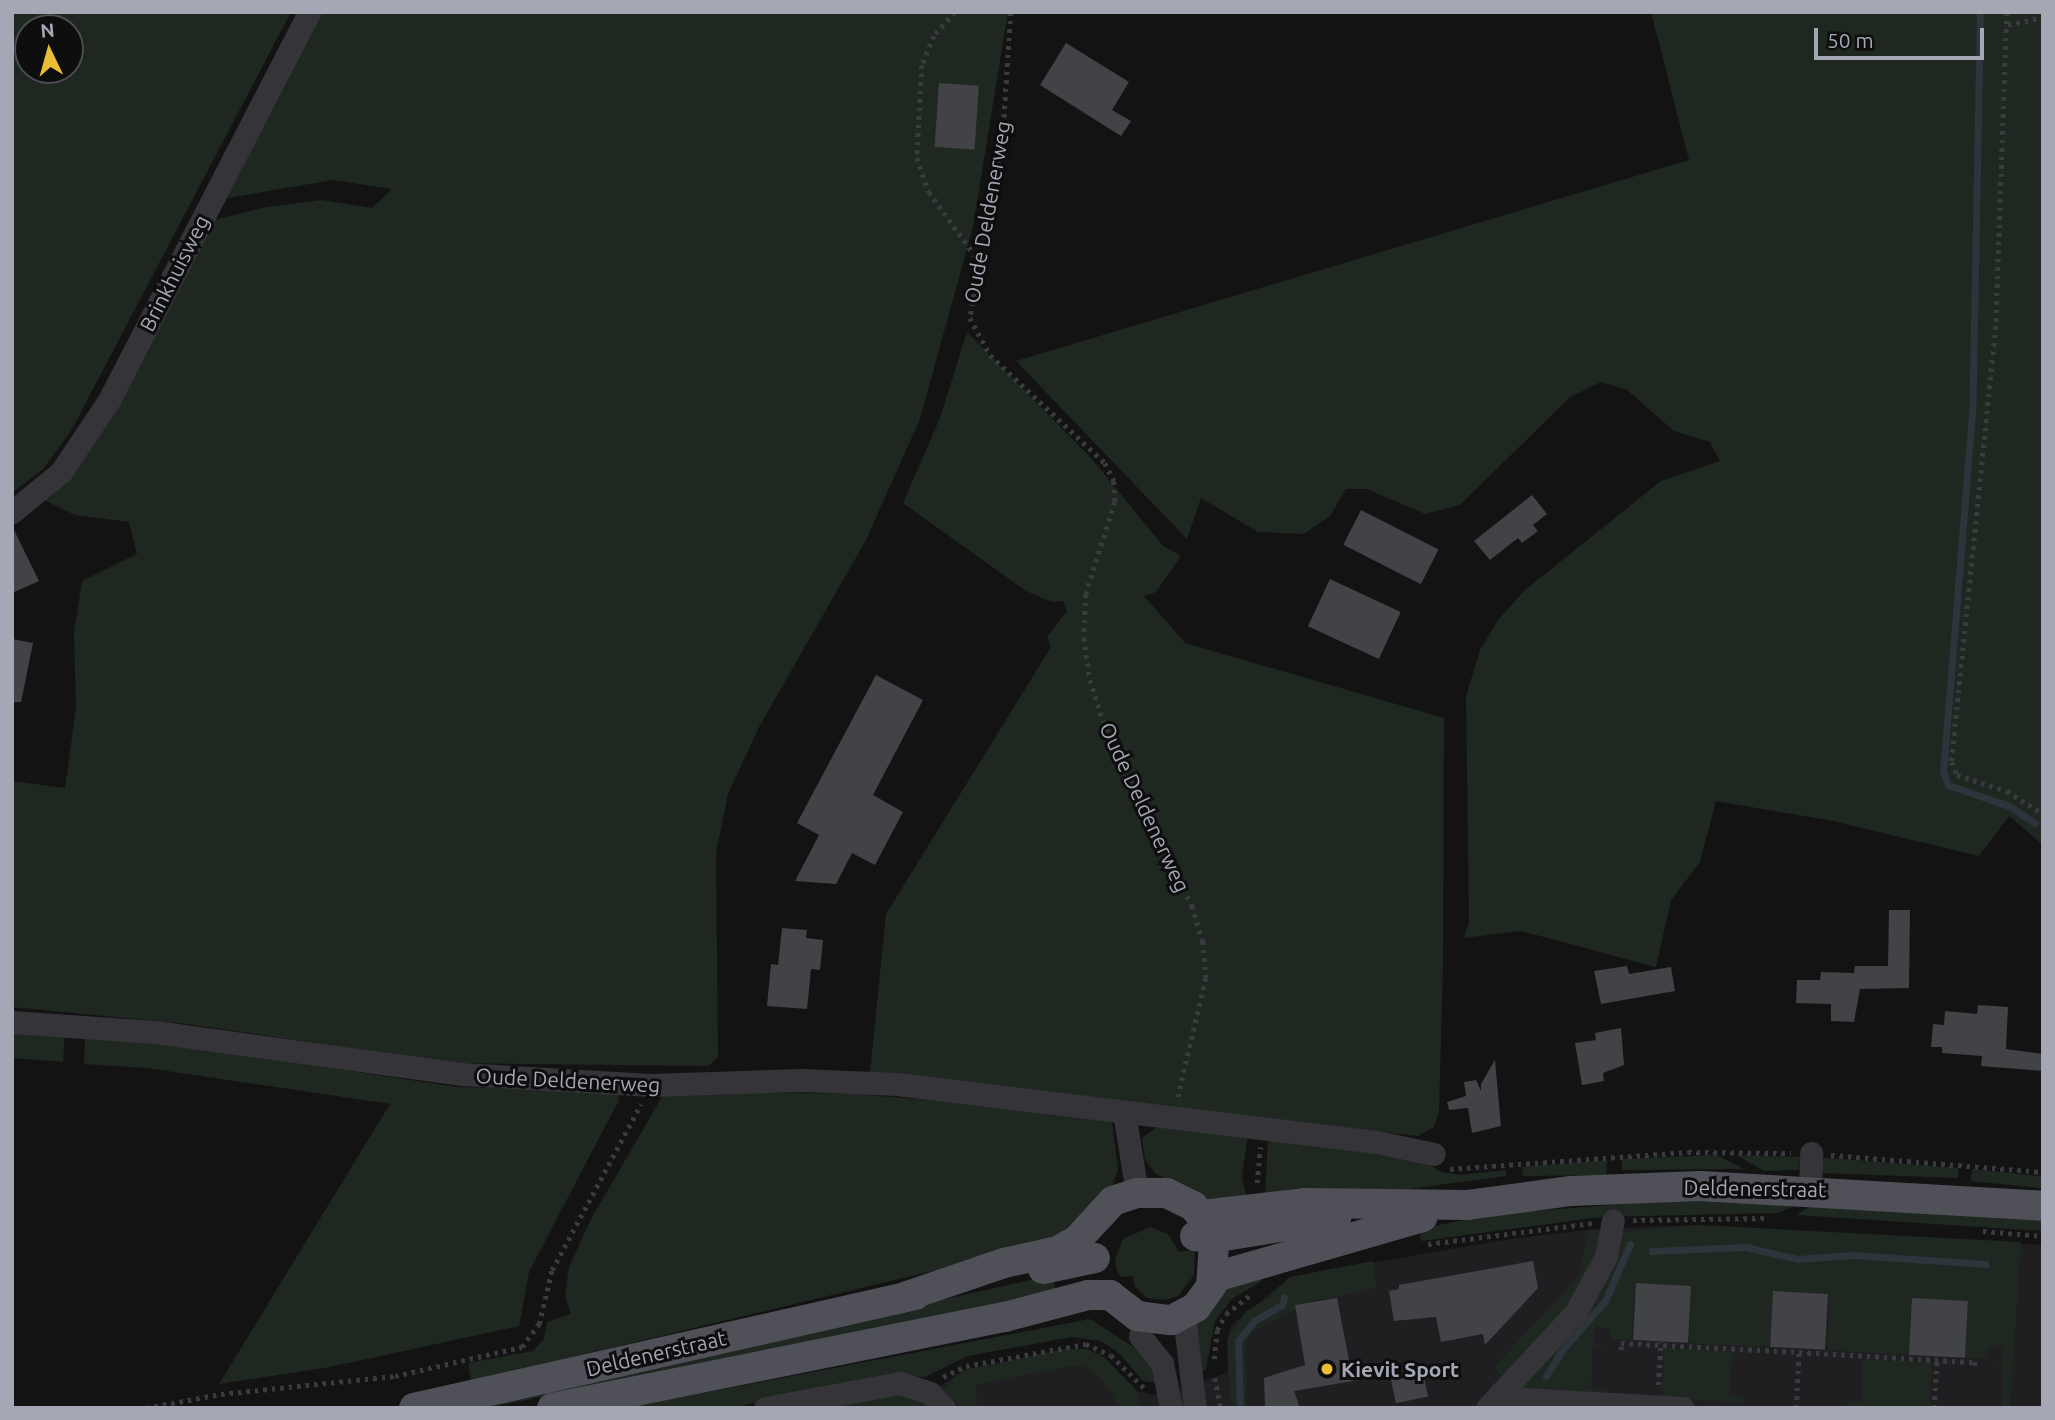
<!DOCTYPE html>
<html>
<head>
<meta charset="utf-8">
<style>
  body { margin:0 }
  #map { position:relative; width:2055px; height:1420px; overflow:hidden; background:#131314; font-family:Ubuntu,sans-serif }
  div>[style] { position:absolute }
  .built>* { inset:0; background:#1f1f21 }
  .green>* { inset:0; background:#1f2721; transform-origin:0 0 }
  .stream>* { height:7px; margin:-3.5px; padding:0 3.5px; transform-origin:3.5px; border-radius:3.5px; background:#2d343c }
  .building>* { inset:0; background:#424347; transform-origin:0 0 }
  .path>* { height:4.5px; margin-top:-2.25px; transform-origin:0; background:repeating-linear-gradient(90deg,#3a3b40 0 3.5px,transparent 0 8.5px) }
  .minor>* { height:23px; margin:-11.5px; padding:0 11.5px; transform-origin:11.5px; border-radius:11.5px; background:#343439 }
  .major>* { height:30px; margin:-15px; padding:0 15px; transform-origin:15px; border-radius:15px; background:#505158 }
  .dots>* { width:19px; height:19px; translate:-50% -50%; box-sizing:border-box; border:4px solid #0e0e0f; border-radius:50% }
  span { translate:-50% -50%; white-space:nowrap; text-align:center; line-height:1.15; -webkit-text-stroke:6px #0e0e0f; paint-order:stroke }
  .street-label { font-size:21px; color:#a5a8b4 }
  .poi-label { font-size:21px; color:#a5a8b4; font-weight:700 }
  .left { translate:0 -50%; text-align:left }
  .frame { position:absolute; inset:0; border:14px solid #a5a8b4; pointer-events:none }
  .north { position:absolute; left:14px; top:14px; width:70px; height:70px; box-sizing:border-box; background:#0e0e0f; border:2px solid #4a4c51; border-radius:50%; rotate:355deg; font-size:19px; font-weight:700; line-height:28px; text-align:center; color:#a5a8b4 }
  .north::after { content:''; display:block; margin:auto; width:24px; height:32px; background:#e9be36; clip-path:polygon(50% 0,100% 100%,50% 72%,0 100%) }
  .scale { position:absolute; left:1814px; top:28px; width:170px; height:32px; box-sizing:border-box; border:4px solid #a5a8b4; border-top:0; padding-left:9px; font-size:21px; line-height:24px; white-space:nowrap; color:#a5a8b4; -webkit-text-stroke:5px #0e0e0f; paint-order:stroke }
</style>
</head>
<body>
<div id="map">
  <div class="built">
    <div style="clip-path:polygon(1697px 1225px,2043px 1245px,2043px 1408px,930px 1408px,929px 1403px,942px 1385px,964px 1370px,1066px 1349px,1086px 1349px,1104px 1357px,1137px 1391px,1153px 1395px,1176px 1391px,1228px 1372px,1227px 1339px,1231px 1326px,1290px 1277px,1510px 1239px,1594px 1229px)"></div>
  </div>
  <div class="green">
    <div style="clip-path:polygon(evenodd,12px 12px,291px 12px,71px 431px,43px 469px,12px 493px,12px 12px,28px 28px,70px 28px,70px 70px,28px 70px,28px 28px)"></div>
    <div style="clip-path:polygon(318px 12px,1008px 12px,973px 227px,920px 419px,866px 540px,759px 727px,728px 794px,716px 853px,718px 1057px,708px 1066px,454px 1063px,187px 1024px,12px 1007px,12px 781px,65px 788px,76px 708px,74px 633px,82px 581px,137px 554px,129px 522px,75px 515px,44px 500px,51px 497px,204px 223px,261px 208px,321px 200px,372px 208px,392px 189px,333px 180px,216px 200px)"></div>
    <div style="clip-path:polygon(1651px 12px,2043px 12px,2043px 845px,2009px 816px,1979px 856px,1833px 821px,1716px 801px,1700px 862px,1671px 900px,1656px 967px,1521px 931px,1464px 938px,1469px 922px,1466px 696px,1480px 650px,1498px 620px,1525px 590px,1661px 481px,1720px 461px,1710px 442px,1674px 431px,1627px 390px,1601px 382px,1569px 398px,1460px 505px,1425px 514px,1367px 489px,1346px 489px,1330px 516px,1304px 534px,1258px 532px,1201px 498px,1187px 539px,1016px 361px,1689px 160px)"></div>
    <div style="clip-path:polygon(967px 332px,1092px 459px,1163px 546px,1181px 556px,1156px 592px,1144px 596px,1185px 643px,1444px 718px,1443px 965px,1439px 1112px,1434px 1127px,1418px 1136px,870px 1072px,886px 914px,1051px 647px,1047px 637px,1067px 611px,1063px 601px,1052px 602px,1026px 591px,903px 503px,940px 418px)"></div>
    <div style="left:12px;top:1031px;width:53px;height:27px;rotate:4deg"></div>
    <div style="clip-path:polygon(85px 1036px,150px 1041px,457px 1087px,617px 1091px,619px 1100px,529px 1272px,519px 1326px,330px 1367px,219px 1384px,390px 1104px,147px 1068px,84px 1064px)"></div>
    <div style="clip-path:polygon(709px 1092px,855px 1094px,1111px 1115px,1118px 1169px,1112px 1187px,1050px 1243px,471px 1381px,468px 1363px,533px 1351px,544px 1339px,547px 1322px,571px 1314px,565px 1296px,569px 1267px,591px 1219px,663px 1095px)"></div>
    <div style="clip-path:polygon(1162px 1123px,1248px 1134px,1242px 1176px,1247px 1200px,1215px 1206px,1155px 1173px,1145px 1160px,1142px 1138px)"></div>
    <div style="clip-path:polygon(1268px 1139px,1415px 1155px,1441px 1172px,1460px 1175px,1506px 1170px,1506px 1176px,1386px 1192px,1265px 1196px)"></div>
    <div style="clip-path:polygon(1717px 1155px,1745px 1169px,1622px 1170px,1622px 1159px)"></div>
    <div style="clip-path:polygon(1736px 1155px,1800px 1157px,1799px 1170px,1764px 1171px)"></div>
    <div style="clip-path:polygon(1816px 1157px,1958px 1168px,1958px 1178px,1819px 1173px)"></div>
    <div style="clip-path:polygon(1607px 1160px,1606px 1175px,1523px 1176px,1522px 1167px)"></div>
    <div style="left:1972px;top:1169px;width:71px;height:12px;rotate:6deg"></div>
    <div style="clip-path:polygon(1687px 1199px,1803px 1202px,1778px 1213px,1600px 1217px,1421px 1241px,1419px 1229px,1494px 1214px)"></div>
    <div style="clip-path:polygon(1817px 1201px,2043px 1218px,2043px 1231px,1797px 1215px)"></div>
    <div style="clip-path:polygon(1697px 1225px,2021px 1242px,2010px 1408px,2001px 1408px,2002px 1367px,1981px 1366px,2002px 1365px,2003px 1346px,1990px 1345px,1984px 1359px,1965px 1358px,1968px 1301px,1912px 1298px,1909px 1355px,1827px 1350px,1829px 1304px,1825px 1303px,1825px 1295px,1830px 1294px,1802px 1292px,1773px 1291px,1770px 1347px,1688px 1343px,1691px 1297px,1687px 1287px,1691px 1287px,1662px 1284px,1635px 1284px,1639px 1285px,1639px 1293px,1634px 1294px,1632px 1340px,1613px 1340px,1608px 1328px,1595px 1327px,1594px 1344px,1614px 1346px,1593px 1346px,1591px 1388px,1609px 1389px,1603px 1395px,1518px 1389px,1617px 1232px)"></div>
    <div style="clip-path:polygon(1150px 1227px,1168px 1234px,1179px 1252px,1195px 1249px,1194px 1275px,1178px 1296px,1165px 1300px,1147px 1298px,1135px 1287px,1133px 1276px,1121px 1277px,1117px 1271px,1115px 1260px,1123px 1239px)"></div>
    <div style="clip-path:polygon(1605px 1230px,1593px 1277px,1505px 1379px,1494px 1367px,1579px 1276px,1588px 1231px)"></div>
    <div style="clip-path:polygon(1373px 1261px,1377px 1288px,1295px 1305px,1296px 1310px,1251px 1332px,1245px 1348px,1247px 1408px,1231px 1408px,1227px 1340px,1246px 1311px,1269px 1298px,1290px 1277px)"></div>
    <div style="clip-path:polygon(1259px 1269px,1262px 1281px,1232px 1299px,1215px 1321px,1206px 1369px,1196px 1373px,1191px 1329px,1218px 1288px)"></div>
    <div style="clip-path:polygon(1053px 1275px,1055px 1291px,488px 1408px,457px 1408px)"></div>
    <div style="clip-path:polygon(1090px 1319px,1149px 1357px,1156px 1383px,1143px 1381px,1119px 1353px,1101px 1341px,1071px 1337px,968px 1356px,925px 1377px,897px 1375px,730px 1408px,625px 1408px)"></div>
    <div style="clip-path:polygon(1664px 1348px,1753px 1353px,1732px 1353px,1730px 1395px,1746px 1396px,1740px 1402px,1662px 1398px)"></div>
    <div style="clip-path:polygon(1066px 1349px,1087px 1349px,1104px 1357px,1137px 1391px,1141px 1408px,1120px 1408px,1102px 1379px,1085px 1367px,1069px 1366px,975px 1385px,978px 1404px,962px 1408px,942px 1390px,964px 1370px)"></div>
    <div style="clip-path:polygon(1843px 1359px,1932px 1362px,1930px 1408px,1851px 1408px,1845px 1402px,1861px 1402px,1863px 1360px)"></div>
    <div style="clip-path:polygon(899px 1395px,922px 1398px,935px 1408px,828px 1408px)"></div>
  </div>
  <div class="stream">
    <div style="left:1980px;top:12px;width:401px;rotate:91.1deg"></div>
    <div style="left:1972px;top:413px;width:359px;rotate:94.6deg"></div>
    <div style="left:1943px;top:771px;width:15px;rotate:70deg"></div>
    <div style="left:1948px;top:785px;width:65px;rotate:19deg"></div>
    <div style="left:2009px;top:806px;width:31px;rotate:33deg"></div>
    <div style="left:1652px;top:1251px;width:94px;rotate:-2.4deg"></div>
    <div style="left:1746px;top:1247px;width:52px;rotate:13.2deg"></div>
    <div style="left:1797px;top:1259px;width:57px;rotate:-4deg"></div>
    <div style="left:1854px;top:1255px;width:132px;rotate:3.9deg"></div>
    <div style="left:1546px;top:1376px;width:32px;rotate:-58deg"></div>
    <div style="left:1563px;top:1349px;width:64px;rotate:-48.8deg"></div>
    <div style="left:1605px;top:1301px;width:62px;rotate:-66.3deg"></div>
    <div style="left:1240px;top:1408px;width:67px;rotate:-91.7deg"></div>
    <div style="left:1238px;top:1341px;width:26px;rotate:-51deg"></div>
    <div style="left:1254px;top:1321px;width:32px;rotate:-30deg"></div>
    <div style="left:1282px;top:1305px;width:8px;rotate:-76deg"></div>
  </div>
  <div class="building">
    <div style="clip-path:polygon(1066px 43px,1129px 82px,1112px 110px,1131px 121px,1121px 136px,1040px 85px)"></div>
    <div style="left:939px;top:83px;width:40px;height:64px;rotate:4deg"></div>
    <div style="clip-path:polygon(1532px 495px,1547px 514px,1533px 525px,1538px 531px,1522px 543px,1518px 538px,1490px 560px,1474px 541px)"></div>
    <div style="left:1361px;top:510px;width:87px;height:39px;rotate:27deg"></div>
    <div style="clip-path:polygon(12px 526px,39px 581px,12px 593px)"></div>
    <div style="left:1330px;top:579px;width:78px;height:52px;rotate:25deg"></div>
    <div style="clip-path:polygon(12px 639px,33px 643px,21px 702px,12px 702px)"></div>
    <div style="clip-path:polygon(876px 675px,923px 700px,873px 795px,903px 812px,875px 865px,852px 853px,836px 884px,795px 881px,819px 835px,797px 823px)"></div>
    <div style="clip-path:polygon(1889px 910px,1910px 910px,1909px 988px,1860px 989px,1854px 1022px,1831px 1021px,1831px 1004px,1796px 1003px,1797px 980px,1820px 980px,1821px 972px,1854px 973px,1855px 966px,1888px 966px)"></div>
    <div style="clip-path:polygon(782px 928px,807px 930px,806px 938px,823px 940px,820px 970px,811px 969px,807px 1009px,767px 1006px,771px 964px,778px 965px)"></div>
    <div style="clip-path:polygon(1627px 966px,1629px 974px,1671px 967px,1675px 991px,1601px 1004px,1594px 971px)"></div>
    <div style="clip-path:polygon(1978px 1005px,2008px 1007px,2006px 1049px,2043px 1054px,2043px 1071px,1981px 1066px,1982px 1056px,1942px 1053px,1942px 1047px,1931px 1047px,1933px 1024px,1944px 1025px,1945px 1011px,1977px 1014px)"></div>
    <div style="clip-path:polygon(1621px 1028px,1624px 1065px,1603px 1073px,1604px 1081px,1582px 1085px,1575px 1043px,1596px 1040px,1595px 1033px)"></div>
    <div style="clip-path:polygon(1495px 1060px,1501px 1126px,1472px 1133px,1468px 1108px,1449px 1110px,1447px 1102px,1466px 1096px,1464px 1082px,1476px 1080px,1481px 1091px,1481px 1084px)"></div>
    <div style="clip-path:polygon(1533px 1261px,1538px 1288px,1485px 1345px,1483px 1334px,1441px 1342px,1436px 1317px,1394px 1321px,1389px 1291px,1399px 1289px,1399px 1285px)"></div>
    <div style="left:1636px;top:1283px;width:55px;height:57px;rotate:3deg"></div>
    <div style="left:1773px;top:1291px;width:55px;height:56px;rotate:3deg"></div>
    <div style="clip-path:polygon(1337px 1298px,1353px 1381px,1294px 1391px,1300px 1408px,1265px 1408px,1264px 1378px,1305px 1365px,1295px 1305px)"></div>
    <div style="left:1912px;top:1298px;width:56px;height:57px;rotate:3deg"></div>
    <div style="left:1423px;top:1372px;width:25px;height:33px;rotate:78deg"></div>
  </div>
  <div class="path">
    <div style="left:955px;top:12px;width:32px;rotate:131deg"></div>
    <div style="left:934px;top:36px;width:31px;rotate:112deg"></div>
    <div style="left:922px;top:65px;width:93px;rotate:93.1deg"></div>
    <div style="left:917px;top:158px;width:36px;rotate:71deg"></div>
    <div style="left:929px;top:192px;width:84px;rotate:54.2deg"></div>
    <div style="left:1011px;top:12px;width:123px;rotate:93.7deg"></div>
    <div style="left:1003px;top:135px;width:186px;rotate:100.2deg"></div>
    <div style="left:970px;top:318px;width:42px;rotate:61.6deg"></div>
    <div style="left:990px;top:355px;width:158px;rotate:43.2deg"></div>
    <div style="left:1105px;top:463px;width:20px;rotate:63deg"></div>
    <div style="left:1114px;top:481px;width:21px;rotate:87deg"></div>
    <div style="left:1115px;top:502px;width:96px;rotate:107.5deg"></div>
    <div style="left:1086px;top:594px;width:44px;rotate:92.6deg"></div>
    <div style="left:1084px;top:638px;width:42px;rotate:81.9deg"></div>
    <div style="left:1090px;top:680px;width:59px;rotate:72.2deg"></div>
    <div style="left:1108px;top:736px;width:190px;rotate:63.7deg"></div>
    <div style="left:1192px;top:906px;width:37px;rotate:73deg"></div>
    <div style="left:1203px;top:941px;width:37px;rotate:85deg"></div>
    <div style="left:1206px;top:978px;width:122px;rotate:103.2deg"></div>
    <div style="left:2007px;top:12px;width:314px;rotate:92deg"></div>
    <div style="left:1996px;top:326px;width:438px;rotate:95.8deg"></div>
    <div style="left:1952px;top:762px;width:14px;rotate:69deg"></div>
    <div style="left:1957px;top:775px;width:52px;rotate:17.7deg"></div>
    <div style="left:2007px;top:791px;width:43px;rotate:32.6deg"></div>
    <div style="left:2008px;top:25px;width:36px;rotate:-13deg"></div>
    <div style="left:1831px;top:1155px;width:213px;rotate:4.6deg"></div>
    <div style="left:1450px;top:1169px;width:239px;rotate:-4.1deg"></div>
    <div style="left:1688px;top:1152px;width:103px;rotate:0.6deg"></div>
    <div style="left:1257px;top:1183px;width:36px;rotate:-85deg"></div>
    <div style="left:1633px;top:1220px;width:135px;rotate:-0.8deg"></div>
    <div style="left:1983px;top:1231px;width:60px;rotate:4.8deg"></div>
    <div style="left:1428px;top:1244px;width:166px;rotate:-7.3deg"></div>
    <div style="left:1621px;top:1350px;width:7px;rotate:-90deg"></div>
    <div style="left:1621px;top:1343px;width:178px;rotate:2.9deg"></div>
    <div style="left:1799px;top:1352px;width:176px;rotate:3.3deg"></div>
    <div style="left:1975px;top:1362px;width:6px;rotate:90deg"></div>
    <div style="left:1214px;top:1359px;width:29px;rotate:-84deg"></div>
    <div style="left:1217px;top:1330px;width:18px;rotate:-61deg"></div>
    <div style="left:1226px;top:1314px;width:31px;rotate:-38deg"></div>
    <div style="left:943px;top:1377px;width:25px;rotate:-26deg"></div>
    <div style="left:966px;top:1366px;width:122px;rotate:-10.4deg"></div>
    <div style="left:1086px;top:1344px;width:27px;rotate:24deg"></div>
    <div style="left:1111px;top:1355px;width:49px;rotate:45deg"></div>
    <div style="left:1215px;top:1378px;width:31px;rotate:79deg"></div>
    <div style="left:1658px;top:1385px;width:43px;rotate:-86deg"></div>
    <div style="left:146px;top:1408px;width:76px;rotate:-10.6deg"></div>
    <div style="left:221px;top:1394px;width:175px;rotate:-5.9deg"></div>
    <div style="left:395px;top:1376px;width:130px;rotate:-12.9deg"></div>
    <div style="left:522px;top:1347px;width:29px;rotate:-54deg"></div>
    <div style="left:539px;top:1324px;width:56px;rotate:-76.5deg"></div>
    <div style="left:552px;top:1270px;width:188px;rotate:-61.8deg"></div>
    <div style="left:1796px;top:1408px;width:59px;rotate:-87.1deg"></div>
    <div style="left:1934px;top:1408px;width:52px;rotate:-86.7deg"></div>
  </div>
  <div class="minor">
    <div style="left:12px;top:512px;width:63px;rotate:-39.2deg"></div>
    <div style="left:61px;top:472px;width:87px;rotate:-56.3deg"></div>
    <div style="left:109px;top:400px;width:437px;rotate:-62.7deg"></div>
    <div style="left:12px;top:1022px;width:143px;rotate:4deg"></div>
    <div style="left:155px;top:1032px;width:309px;rotate:7.8deg"></div>
    <div style="left:461px;top:1074px;width:190px;rotate:3.3deg"></div>
    <div style="left:651px;top:1085px;width:150px;rotate:-1.9deg"></div>
    <div style="left:801px;top:1080px;width:96px;rotate:2.4deg"></div>
    <div style="left:897px;top:1084px;width:483px;rotate:6.9deg"></div>
    <div style="left:1377px;top:1142px;width:58px;rotate:11.9deg"></div>
    <div style="left:1124px;top:1112px;width:82px;rotate:80.9deg"></div>
    <div style="left:1810px;top:1189px;width:36px;rotate:-88deg"></div>
    <div style="left:1184px;top:1316px;width:93px;rotate:83.2deg"></div>
    <div style="left:1140px;top:1336px;width:35px;rotate:51deg"></div>
    <div style="left:1162px;top:1363px;width:46px;rotate:78.7deg"></div>
    <div style="left:1500px;top:1393px;width:23px;rotate:15deg"></div>
    <div style="left:1522px;top:1399px;width:161px;rotate:3.2deg"></div>
    <div style="left:765px;top:1408px;width:137px;rotate:-10.5deg"></div>
    <div style="left:900px;top:1383px;width:32px;rotate:18deg"></div>
    <div style="left:930px;top:1393px;width:21px;rotate:47deg"></div>
    <div style="left:1487px;top:1408px;width:131px;rotate:-47.2deg"></div>
    <div style="left:1576px;top:1312px;width:64px;rotate:-61.8deg"></div>
    <div style="left:1606px;top:1256px;width:36px;rotate:-79deg"></div>
  </div>
  <div class="major">
    <div style="left:1202px;top:1215px;width:104px;rotate:-6.6deg"></div>
    <div style="left:1305px;top:1203px;width:162px;rotate:0.7deg"></div>
    <div style="left:1467px;top:1205px;width:105px;rotate:-7.7deg"></div>
    <div style="left:1571px;top:1191px;width:129px;rotate:-2.2deg"></div>
    <div style="left:1700px;top:1186px;width:344px;rotate:3.3deg"></div>
    <div style="left:1195px;top:1236px;width:17px;rotate:7deg"></div>
    <div style="left:1212px;top:1238px;width:126px;rotate:-9.2deg"></div>
    <div style="left:1043px;top:1269px;width:53px;rotate:-11.9deg"></div>
    <div style="left:1215px;top:1277px;width:216px;rotate:-16.1deg"></div>
    <div style="left:414px;top:1408px;width:514px;rotate:-12.71deg"></div>
    <div style="left:552px;top:1408px;width:462px;rotate:-11.4deg"></div>
    <div style="left:1005px;top:1317px;width:86px;rotate:-14.8deg"></div>
    <div style="left:1088px;top:1295px;width:22px"></div>
    <div style="left:1110px;top:1295px;width:34px;rotate:38deg"></div>
    <div style="left:1137px;top:1316px;width:35px;rotate:7deg"></div>
    <div style="left:1172px;top:1320px;width:27px;rotate:-28deg"></div>
    <div style="left:1196px;top:1307px;width:26px;rotate:-54deg"></div>
    <div style="left:1211px;top:1286px;width:43px;rotate:-86deg"></div>
    <div style="left:1214px;top:1243px;width:22px;rotate:-111deg"></div>
    <div style="left:1206px;top:1222px;width:21px;rotate:-129deg"></div>
    <div style="left:1193px;top:1206px;width:30px;rotate:-154deg"></div>
    <div style="left:1166px;top:1193px;width:29px;rotate:180deg"></div>
    <div style="left:1137px;top:1193px;width:25px;rotate:162deg"></div>
    <div style="left:1113px;top:1201px;width:53px;rotate:132.7deg"></div>
    <div style="left:1077px;top:1240px;width:22px;rotate:150deg"></div>
    <div style="left:1058px;top:1251px;width:55px;rotate:167.5deg"></div>
    <div style="left:1004px;top:1263px;width:112px;rotate:161.2deg"></div>
  </div>
  <div class="dots">
    <div style="left:1327px;top:1369px;background:#e9be36"></div>
  </div>
  <div class="street-label">
    <span style="left:987px;top:212px;rotate:-80deg">Oude Deldenerweg</span>
    <span style="left:174px;top:273px;rotate:-63deg">Brinkhuisweg</span>
    <span style="left:1145px;top:807px;rotate:65deg">Oude Deldenerweg</span>
    <span style="left:568px;top:1080px;rotate:3deg">Oude Deldenerweg</span>
    <span style="left:1755px;top:1188px;rotate:1deg">Deldenerstraat</span>
    <span style="left:656px;top:1353px;rotate:-13deg">Deldenerstraat</span>
  </div>
  <div class="poi-label">
    <span class="left" style="left:1341px;top:1369px">Kievit Sport</span>
  </div>
  <div class="frame"></div>
  <div class="north">N</div>
  <div class="scale">50 m</div>
</div>
</body>
</html>
